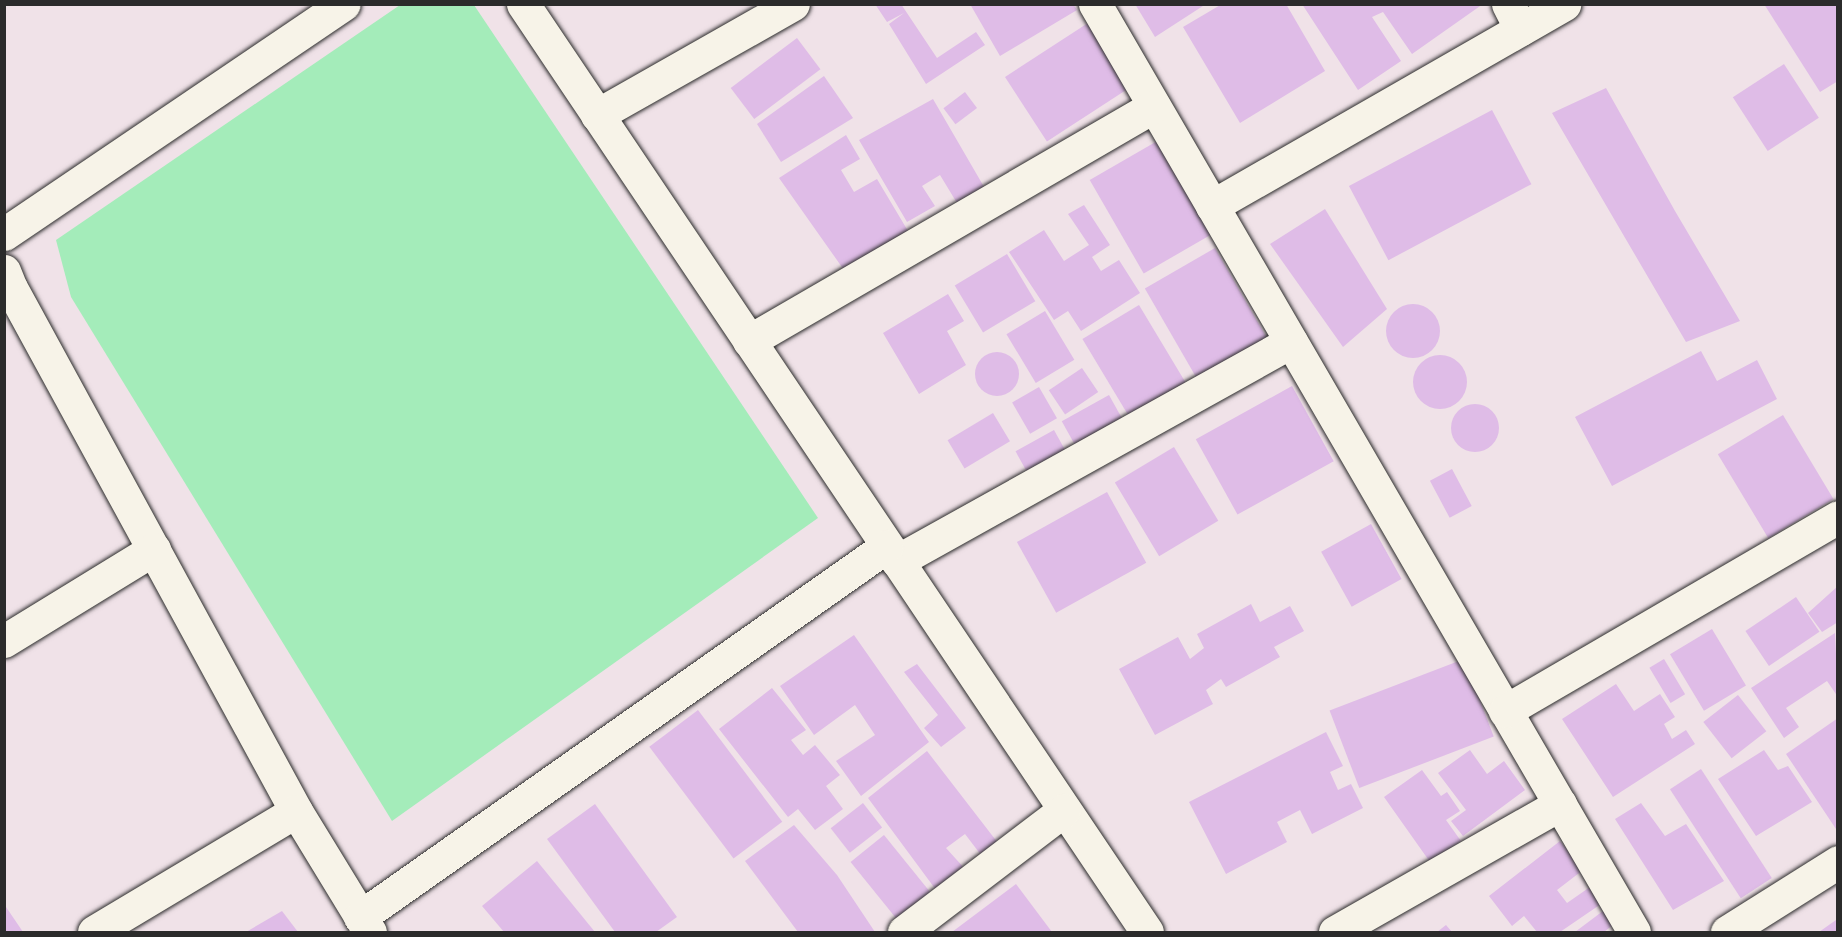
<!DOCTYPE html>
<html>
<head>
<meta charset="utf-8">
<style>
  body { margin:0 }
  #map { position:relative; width:1842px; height:937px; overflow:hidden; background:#f0e2e8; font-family:Sriracha,sans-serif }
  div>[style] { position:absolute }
  .green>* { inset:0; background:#a4ecba }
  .building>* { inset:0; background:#dfbce7; transform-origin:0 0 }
  .round { border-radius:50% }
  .roads { filter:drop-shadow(0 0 2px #2b2b2b) drop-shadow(0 0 2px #2b2b2b) }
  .minor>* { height:33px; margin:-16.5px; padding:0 16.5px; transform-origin:16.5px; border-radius:16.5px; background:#f7f3e8 }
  span { translate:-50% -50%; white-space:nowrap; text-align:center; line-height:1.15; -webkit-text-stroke:4.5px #f7f3e8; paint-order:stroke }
  .frame { position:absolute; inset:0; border:6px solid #2b2b2b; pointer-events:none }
</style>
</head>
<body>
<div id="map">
  <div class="green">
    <div style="clip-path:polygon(400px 5px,474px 5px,818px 518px,392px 821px,71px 297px,56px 240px)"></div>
  </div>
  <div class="building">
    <div style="clip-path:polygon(875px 4px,901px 4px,937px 58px,976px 32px,985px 45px,926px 84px,889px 24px,904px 13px,887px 22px)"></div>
    <div style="clip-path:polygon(970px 4px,1073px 4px,1077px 10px,1000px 56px)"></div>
    <div style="clip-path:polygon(1135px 4px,1206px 4px,1155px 37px)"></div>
    <div style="clip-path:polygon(1222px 4px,1286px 4px,1325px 71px,1240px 123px,1183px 27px)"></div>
    <div style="clip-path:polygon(1302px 4px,1483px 4px,1412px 54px,1383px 12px,1372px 17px,1401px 61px,1358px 90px)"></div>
    <div style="clip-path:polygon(1764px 4px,1838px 4px,1838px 81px,1820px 92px)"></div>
    <div style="left:1088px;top:23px;width:77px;height:99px;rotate:57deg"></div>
    <div style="left:797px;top:38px;width:39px;height:83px;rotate:53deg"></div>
    <div style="left:1784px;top:64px;width:64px;height:61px;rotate:57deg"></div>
    <div style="clip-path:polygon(824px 76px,853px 118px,781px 162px,757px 124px)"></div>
    <div style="clip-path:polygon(1606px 88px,1675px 211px,1740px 321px,1686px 342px,1552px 113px)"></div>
    <div style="left:965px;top:92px;width:20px;height:27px;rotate:53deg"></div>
    <div style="clip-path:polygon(933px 99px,987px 192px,960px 208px,940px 175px,922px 186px,935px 206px,907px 222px,859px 140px)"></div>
    <div style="left:1492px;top:110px;width:84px;height:162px;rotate:62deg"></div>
    <div style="clip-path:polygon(846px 135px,860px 159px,841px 170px,854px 192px,877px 179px,908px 231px,844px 270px,779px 178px)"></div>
    <div style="left:1159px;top:140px;width:108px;height:80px;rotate:60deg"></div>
    <div style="clip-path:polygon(1084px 205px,1110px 245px,1092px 257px,1101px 271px,1119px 260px,1140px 293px,1081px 331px,1068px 311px,1054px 320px,1009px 252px,1044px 230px,1064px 261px,1089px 245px,1068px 214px)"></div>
    <div style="clip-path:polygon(1325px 209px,1387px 309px,1343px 347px,1270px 244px)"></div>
    <div style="left:1215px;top:248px;width:108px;height:81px;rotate:60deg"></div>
    <div style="left:1007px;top:254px;width:55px;height:61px;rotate:59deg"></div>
    <div style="clip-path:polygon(948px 294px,964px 321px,947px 331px,966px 365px,919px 394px,883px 333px)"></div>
    <div class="round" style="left:1386px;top:304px;width:54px;height:54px"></div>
    <div style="left:1139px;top:305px;width:98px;height:66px;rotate:59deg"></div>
    <div style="left:1045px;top:311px;width:57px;height:45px;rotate:59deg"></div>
    <div style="clip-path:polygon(1701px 351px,1717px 381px,1757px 360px,1777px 399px,1612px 486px,1575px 417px)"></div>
    <div class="round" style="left:975px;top:352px;width:44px;height:44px"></div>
    <div class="round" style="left:1413px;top:355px;width:54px;height:54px"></div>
    <div style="left:1082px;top:368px;width:29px;height:40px;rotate:56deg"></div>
    <div style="left:1292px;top:386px;width:86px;height:110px;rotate:61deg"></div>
    <div style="left:1039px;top:387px;width:36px;height:31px;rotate:60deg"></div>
    <div style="left:1109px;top:395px;width:31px;height:54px;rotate:61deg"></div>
    <div class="round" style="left:1451px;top:404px;width:48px;height:48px"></div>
    <div style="left:993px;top:413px;width:33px;height:53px;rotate:59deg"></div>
    <div style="left:1783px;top:415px;width:98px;height:76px;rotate:59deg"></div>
    <div style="left:1054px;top:430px;width:26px;height:44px;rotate:61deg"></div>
    <div style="left:1174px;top:447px;width:86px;height:69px;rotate:59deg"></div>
    <div style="left:1452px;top:469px;width:42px;height:25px;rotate:62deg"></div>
    <div style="left:1107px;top:492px;width:81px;height:103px;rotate:61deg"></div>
    <div style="left:1371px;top:524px;width:63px;height:57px;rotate:61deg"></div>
    <div style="clip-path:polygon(1838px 586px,1838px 622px,1822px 632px,1808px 613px)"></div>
    <div style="left:1796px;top:597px;width:42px;height:61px;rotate:56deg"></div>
    <div style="clip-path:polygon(1251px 604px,1260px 622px,1290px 606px,1304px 631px,1274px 647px,1280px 657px,1226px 687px,1221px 679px,1206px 690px,1213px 704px,1155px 735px,1119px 669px,1178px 637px,1190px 659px,1204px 648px,1197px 634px)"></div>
    <div style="left:1712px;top:629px;width:66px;height:49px;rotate:59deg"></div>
    <div style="clip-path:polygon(1835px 633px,1838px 697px,1827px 681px,1786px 708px,1799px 727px,1784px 738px,1751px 688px)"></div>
    <div style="clip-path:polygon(854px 635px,929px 742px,861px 796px,836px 761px,875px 735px,855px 705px,814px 735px,780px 686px)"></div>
    <div style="left:1464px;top:659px;width:83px;height:144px;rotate:69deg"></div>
    <div style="left:1664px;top:659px;width:41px;height:17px;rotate:59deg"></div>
    <div style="clip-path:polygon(917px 664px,966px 728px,941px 747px,924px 728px,938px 715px,904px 672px)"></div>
    <div style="clip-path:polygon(1616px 684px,1634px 711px,1660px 694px,1675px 717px,1664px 724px,1672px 739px,1686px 730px,1695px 744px,1613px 797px,1562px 719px)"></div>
    <div style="clip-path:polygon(772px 688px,806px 730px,791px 740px,803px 755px,815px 745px,840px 775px,826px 786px,843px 809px,815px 830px,798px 809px,788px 817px,719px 729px)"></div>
    <div style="left:1738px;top:695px;width:46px;height:44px;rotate:52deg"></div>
    <div style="left:698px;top:710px;width:140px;height:61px;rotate:53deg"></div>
    <div style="clip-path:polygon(1838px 718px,1838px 832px,1786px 754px)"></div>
    <div style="clip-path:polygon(1326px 732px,1343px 766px,1330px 772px,1338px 790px,1351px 784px,1363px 808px,1312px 834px,1300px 810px,1277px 822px,1287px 842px,1226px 874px,1189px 802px)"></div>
    <div style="clip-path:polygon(1470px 750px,1487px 774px,1504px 761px,1525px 790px,1463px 836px,1451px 821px,1466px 810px,1438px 773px)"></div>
    <div style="clip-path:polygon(1764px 750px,1778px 770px,1788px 766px,1812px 802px,1756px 836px,1718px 779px)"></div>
    <div style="clip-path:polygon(927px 751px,998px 843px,981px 855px,965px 834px,946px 848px,966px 870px,939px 894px,868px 798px)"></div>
    <div style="left:1701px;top:769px;width:130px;height:37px;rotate:57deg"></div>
    <div style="clip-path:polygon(1422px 770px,1441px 796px,1447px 792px,1460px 811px,1446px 820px,1461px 841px,1430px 862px,1384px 797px)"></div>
    <div style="left:863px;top:803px;width:31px;height:41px;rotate:52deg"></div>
    <div style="clip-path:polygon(1641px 803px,1665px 836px,1686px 824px,1724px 881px,1673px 910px,1615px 819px)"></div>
    <div style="clip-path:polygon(595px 804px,677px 917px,656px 932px,615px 932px,547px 839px)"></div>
    <div style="clip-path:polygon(794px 825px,837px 875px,875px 932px,798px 932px,745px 861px)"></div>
    <div style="left:884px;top:835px;width:80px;height:43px;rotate:51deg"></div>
    <div style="clip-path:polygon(1560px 841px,1583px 870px,1557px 890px,1567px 903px,1590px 887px,1601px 904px,1560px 932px,1537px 932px,1524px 916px,1512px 926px,1489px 896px)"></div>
    <div style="clip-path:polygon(537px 861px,595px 932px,504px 932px,482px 906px)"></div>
    <div style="clip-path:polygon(1016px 884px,1052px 932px,952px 932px)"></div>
    <div style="clip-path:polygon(4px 904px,23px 932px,4px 932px)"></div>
    <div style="clip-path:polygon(282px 911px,298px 932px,246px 932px)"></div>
    <div style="clip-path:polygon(1603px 911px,1614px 924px,1604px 932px,1575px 932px)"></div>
    <div style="clip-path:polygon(1836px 920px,1838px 932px,1819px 932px)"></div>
    <div style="clip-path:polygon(1446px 925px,1452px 932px,1437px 932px)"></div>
  </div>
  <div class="roads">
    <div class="minor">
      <div style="left:523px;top:4px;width:1118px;rotate:56.08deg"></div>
      <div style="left:1095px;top:4px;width:1073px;rotate:59.85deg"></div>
      <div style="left:1508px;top:4px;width:28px;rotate:63deg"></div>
      <div style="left:597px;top:115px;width:225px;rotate:-29.5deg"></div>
      <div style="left:1212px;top:206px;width:406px;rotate:-29.8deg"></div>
      <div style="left:4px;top:234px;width:410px;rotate:-34.1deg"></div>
      <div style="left:4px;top:271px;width:18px;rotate:68deg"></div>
      <div style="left:11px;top:288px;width:596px;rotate:61.41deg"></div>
      <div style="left:296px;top:811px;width:142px;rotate:58.6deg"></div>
      <div style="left:749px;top:341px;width:468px;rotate:-30.1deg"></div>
      <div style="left:897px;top:561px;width:451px;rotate:-29.1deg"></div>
      <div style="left:4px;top:641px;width:176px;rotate:-31.5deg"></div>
      <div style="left:1505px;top:711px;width:385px;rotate:-30.2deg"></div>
      <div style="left:360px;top:917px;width:644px;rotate:-35.14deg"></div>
      <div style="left:94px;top:932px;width:235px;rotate:-30.9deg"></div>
      <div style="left:904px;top:932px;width:201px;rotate:-37.3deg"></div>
      <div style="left:1335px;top:932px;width:259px;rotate:-29.6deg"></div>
      <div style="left:1727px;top:932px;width:131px;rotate:-32.2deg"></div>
    </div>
  </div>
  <div class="frame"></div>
</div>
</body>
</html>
